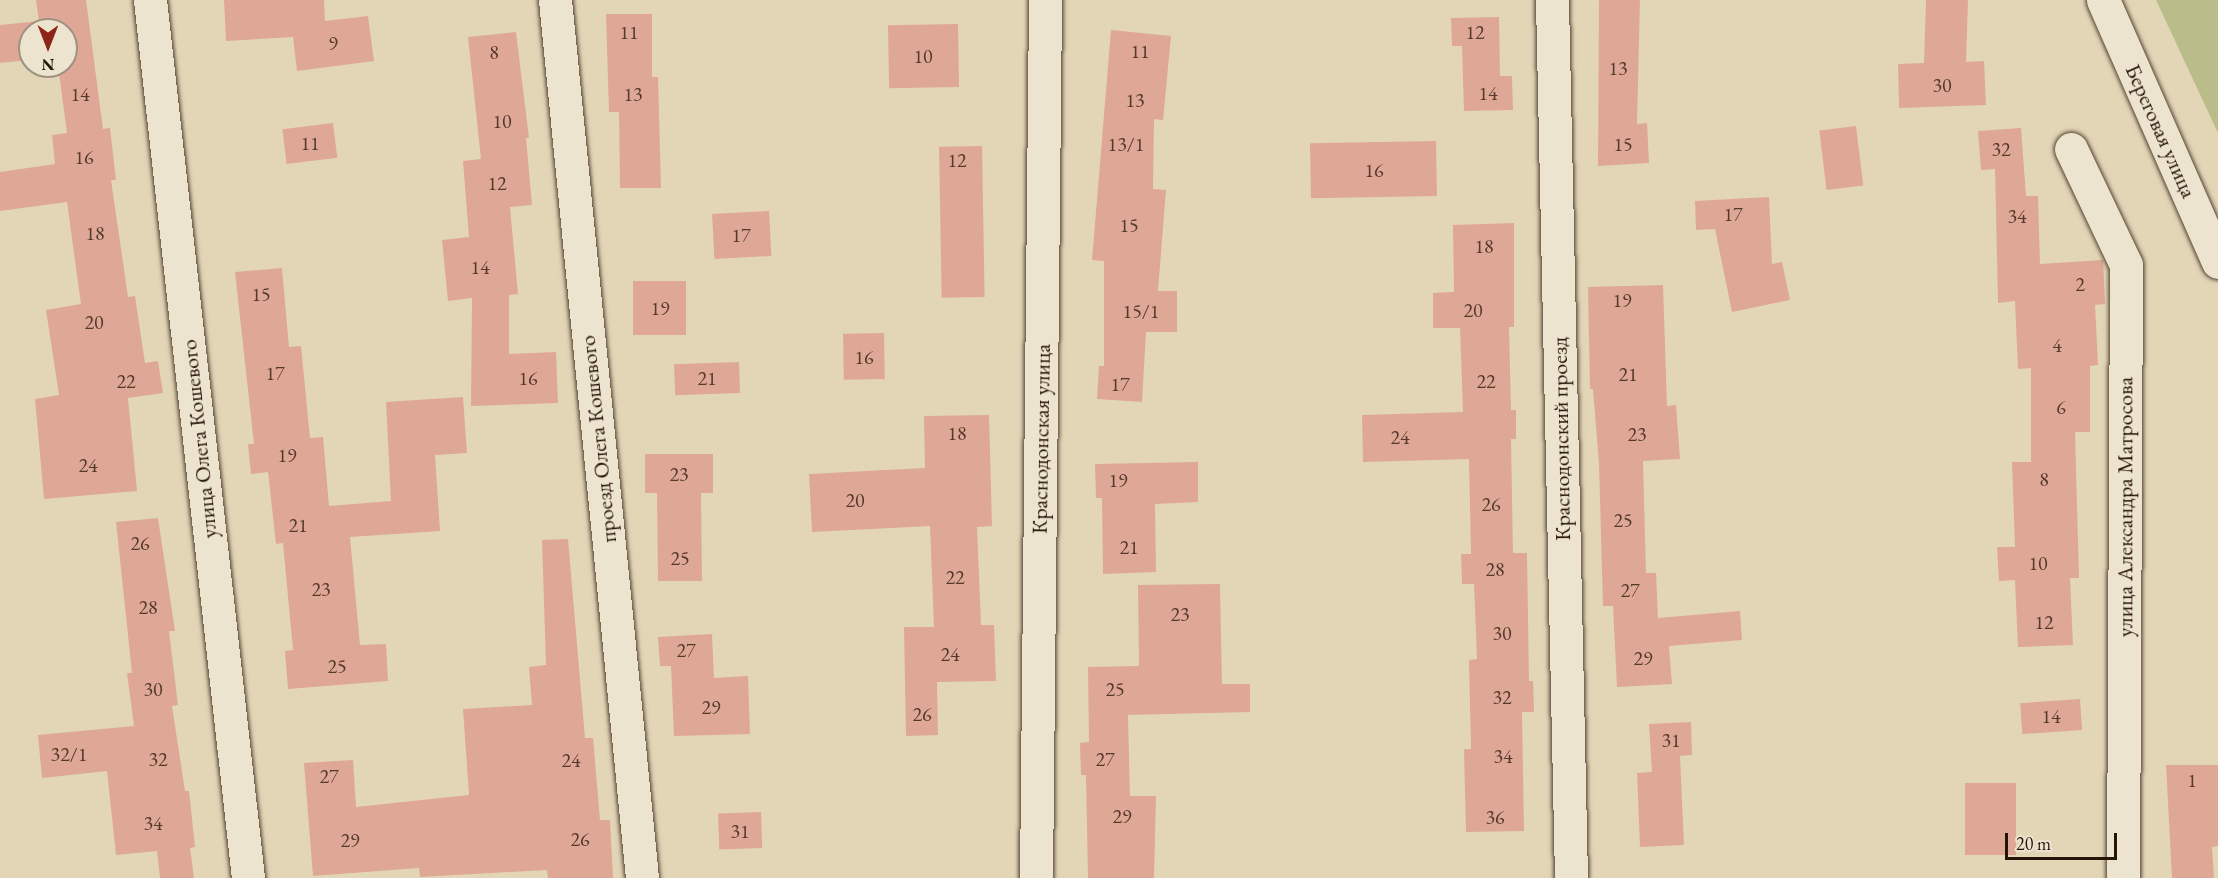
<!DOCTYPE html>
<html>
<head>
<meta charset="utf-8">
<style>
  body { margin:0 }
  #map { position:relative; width:2218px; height:878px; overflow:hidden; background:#e3d6b7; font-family:"EB Garamond",serif }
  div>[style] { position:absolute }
  .green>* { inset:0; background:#babc89 }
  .building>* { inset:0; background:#dfa896; transform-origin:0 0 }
  .roads { filter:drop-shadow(0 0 2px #564434) drop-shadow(0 0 2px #564434) }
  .street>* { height:33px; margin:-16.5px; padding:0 16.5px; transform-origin:16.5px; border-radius:16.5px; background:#ede4d0 }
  span { translate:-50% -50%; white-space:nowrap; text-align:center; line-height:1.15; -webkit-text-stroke:4.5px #ede4d0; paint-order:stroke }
  .number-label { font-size:20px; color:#55392c }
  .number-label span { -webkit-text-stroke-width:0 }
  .street-label { font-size:22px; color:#271408 }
  .north { position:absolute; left:18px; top:18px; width:60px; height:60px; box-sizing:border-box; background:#ede4d0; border:2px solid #9e9180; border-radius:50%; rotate:180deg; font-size:16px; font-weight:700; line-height:24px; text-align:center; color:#271408 }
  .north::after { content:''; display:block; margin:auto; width:21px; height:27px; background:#8f2418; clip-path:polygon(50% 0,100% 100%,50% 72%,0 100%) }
  .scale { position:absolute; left:2005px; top:833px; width:112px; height:27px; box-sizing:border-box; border:3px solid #271408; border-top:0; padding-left:8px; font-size:18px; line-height:21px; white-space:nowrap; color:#271408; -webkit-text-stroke:4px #ede4d0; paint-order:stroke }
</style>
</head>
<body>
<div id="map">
  <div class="green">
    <div style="clip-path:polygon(2156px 0,2218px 0,2218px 133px)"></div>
  </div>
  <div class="building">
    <div style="clip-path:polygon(36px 0,86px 0,103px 129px,110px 128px,116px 180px,111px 180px,128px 297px,135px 296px,145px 363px,158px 361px,163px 393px,128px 398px,137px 491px,44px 499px,35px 399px,59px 395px,46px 310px,81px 304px,67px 202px,0 211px,0 172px,55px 164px,52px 135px,67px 133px,58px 66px,66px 66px,66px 30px,30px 30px,30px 60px,0 63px,0 25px,39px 21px)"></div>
    <div style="clip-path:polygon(224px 0,324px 0,325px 21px,368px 16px,374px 61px,297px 71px,293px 37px,226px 41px)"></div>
    <div style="clip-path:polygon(1599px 0,1640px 0,1637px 124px,1647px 123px,1649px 163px,1598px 166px)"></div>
    <div style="clip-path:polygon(1926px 0,1968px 0,1966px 62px,1984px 61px,1986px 105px,1899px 108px,1898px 64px,1924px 63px)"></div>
    <div style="clip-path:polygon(606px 14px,652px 14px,652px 77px,658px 77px,661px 188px,620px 188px,619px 112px,609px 112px)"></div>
    <div style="clip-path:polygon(1499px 17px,1500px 76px,1512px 76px,1513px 110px,1464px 111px,1462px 46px,1452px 46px,1451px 18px)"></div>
    <div style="left:958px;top:24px;width:63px;height:70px;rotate:89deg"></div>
    <div style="clip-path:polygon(1111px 30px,1171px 36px,1163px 120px,1154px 119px,1153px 189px,1166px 190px,1158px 291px,1177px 291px,1177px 332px,1146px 332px,1142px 402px,1097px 399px,1099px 366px,1104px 366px,1104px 261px,1092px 260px)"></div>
    <div style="clip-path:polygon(516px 32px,529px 138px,526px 138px,532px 205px,510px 207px,518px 294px,509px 295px,509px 354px,556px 352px,558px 403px,471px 406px,472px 298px,448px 301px,442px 240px,469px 237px,463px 161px,481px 159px,468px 37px)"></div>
    <div style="left:333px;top:123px;width:35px;height:51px;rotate:83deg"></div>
    <div style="left:1856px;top:126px;width:60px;height:37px;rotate:83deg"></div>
    <div style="clip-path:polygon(2021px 128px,2026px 196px,2038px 196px,2040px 264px,2103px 260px,2105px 304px,2095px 305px,2098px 365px,2090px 366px,2090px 432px,2075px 432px,2079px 578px,2070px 578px,2073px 645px,2018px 647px,2015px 580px,1999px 581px,1997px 547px,2015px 547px,2012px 462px,2031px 462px,2031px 368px,2018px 369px,2015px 301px,1998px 303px,1995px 169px,1981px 170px,1978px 131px)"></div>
    <div style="left:1436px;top:141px;width:55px;height:126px;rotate:89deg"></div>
    <div style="left:982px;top:146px;width:151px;height:43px;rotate:89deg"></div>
    <div style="clip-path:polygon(1769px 197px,1772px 264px,1782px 262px,1790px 300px,1732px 312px,1715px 229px,1696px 230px,1695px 201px)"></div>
    <div style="left:769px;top:211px;width:45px;height:57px;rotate:87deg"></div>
    <div style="clip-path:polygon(1514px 223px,1514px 327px,1509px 327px,1511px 410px,1516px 410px,1516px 439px,1511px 439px,1513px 553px,1527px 553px,1529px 681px,1533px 681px,1534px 712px,1522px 712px,1524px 831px,1466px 832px,1464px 749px,1471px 749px,1469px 660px,1477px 659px,1474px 584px,1462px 584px,1461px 554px,1471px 554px,1469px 459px,1363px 462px,1362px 415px,1463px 412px,1460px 328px,1433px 328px,1433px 293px,1454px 292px,1453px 225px)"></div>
    <div style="clip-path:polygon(282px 268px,289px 347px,301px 346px,310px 438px,323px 437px,329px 506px,391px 501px,386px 402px,463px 397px,467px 453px,435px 455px,440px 531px,350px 537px,360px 645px,386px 644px,388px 681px,288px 689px,285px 651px,293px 650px,283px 543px,276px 544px,268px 472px,251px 474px,248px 444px,254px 444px,235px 272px)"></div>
    <div style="left:633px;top:281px;width:53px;height:54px"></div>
    <div style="clip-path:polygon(1663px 285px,1667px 406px,1676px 405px,1680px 459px,1643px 461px,1646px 573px,1656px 573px,1658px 618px,1740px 611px,1742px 640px,1669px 646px,1672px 684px,1617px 687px,1613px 606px,1603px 606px,1599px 463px,1593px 389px,1590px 389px,1588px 287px)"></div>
    <div style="left:884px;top:333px;width:46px;height:41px;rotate:89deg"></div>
    <div style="left:739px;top:362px;width:31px;height:65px;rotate:88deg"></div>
    <div style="clip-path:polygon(989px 415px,992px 526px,977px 527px,981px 625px,994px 625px,996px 681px,937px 682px,938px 735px,906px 736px,904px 627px,934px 627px,930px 526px,812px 532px,809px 474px,925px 468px,924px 416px)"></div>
    <div style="clip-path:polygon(645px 454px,713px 454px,713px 493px,701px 493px,702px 581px,658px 581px,657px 493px,645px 493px)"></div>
    <div style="clip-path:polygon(1198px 462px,1198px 502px,1155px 504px,1156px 572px,1103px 574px,1102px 498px,1096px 498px,1095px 464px)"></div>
    <div style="clip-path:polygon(158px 518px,175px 631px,169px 631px,178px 705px,172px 706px,185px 791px,189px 791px,195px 847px,190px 848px,194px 878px,160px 878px,157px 851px,116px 855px,107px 771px,42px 778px,38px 735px,134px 726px,127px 673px,132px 673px,116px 522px)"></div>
    <div style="clip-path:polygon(568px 539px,585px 738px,593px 738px,600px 820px,610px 820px,613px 878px,548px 878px,547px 870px,420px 877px,419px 868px,313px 876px,304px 763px,353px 760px,356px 807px,469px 795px,463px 709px,532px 705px,529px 667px,546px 665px,542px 540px)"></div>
    <div style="clip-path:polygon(1220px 584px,1222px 684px,1250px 684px,1250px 712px,1128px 715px,1130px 796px,1156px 796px,1154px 878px,1088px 878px,1086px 775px,1081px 775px,1080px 743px,1089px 742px,1088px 667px,1139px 666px,1138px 585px)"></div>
    <div style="clip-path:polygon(712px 634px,714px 678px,748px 676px,750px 734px,674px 736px,671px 666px,660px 666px,658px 637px)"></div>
    <div style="left:2080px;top:699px;width:31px;height:60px;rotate:86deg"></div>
    <div style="clip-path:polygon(1691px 722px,1692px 755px,1680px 756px,1684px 845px,1640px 847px,1637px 773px,1652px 772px,1649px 724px)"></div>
    <div style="clip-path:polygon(2166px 765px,2218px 765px,2218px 846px,2212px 847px,2214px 878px,2172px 878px)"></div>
    <div style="left:1965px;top:783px;width:51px;height:72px"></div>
    <div style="left:761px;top:812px;width:36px;height:43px;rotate:88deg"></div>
  </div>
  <div class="roads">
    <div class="street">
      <div style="left:150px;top:0;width:883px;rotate:83.63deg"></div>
      <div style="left:555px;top:0;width:882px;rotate:84.34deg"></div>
      <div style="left:1552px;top:0;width:878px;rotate:88.76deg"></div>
      <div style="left:2103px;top:0;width:286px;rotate:66.3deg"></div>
      <div style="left:2071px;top:149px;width:128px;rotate:64.6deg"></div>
      <div style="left:2126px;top:265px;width:613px;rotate:90.28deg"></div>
      <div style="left:1036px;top:878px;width:878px;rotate:-89.41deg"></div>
    </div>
  </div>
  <div class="number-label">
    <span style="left:629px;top:32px">11</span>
    <span style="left:1475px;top:32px">12</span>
    <span style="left:333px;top:43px">9</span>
    <span style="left:1140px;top:51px">11</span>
    <span style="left:494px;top:52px">8</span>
    <span style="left:923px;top:56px">10</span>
    <span style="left:1618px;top:68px">13</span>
    <span style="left:1942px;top:85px">30</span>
    <span style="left:1488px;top:93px">14</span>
    <span style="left:80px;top:94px">14</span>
    <span style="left:633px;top:94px">13</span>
    <span style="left:1135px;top:100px">13</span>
    <span style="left:502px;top:121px">10</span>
    <span style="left:310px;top:143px">11</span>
    <span style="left:1126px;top:144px">13/1</span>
    <span style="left:1623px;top:144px">15</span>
    <span style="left:2001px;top:149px">32</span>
    <span style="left:84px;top:157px">16</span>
    <span style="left:957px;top:160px">12</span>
    <span style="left:1374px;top:170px">16</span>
    <span style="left:497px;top:183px">12</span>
    <span style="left:1733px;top:214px">17</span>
    <span style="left:2017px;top:216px">34</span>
    <span style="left:1129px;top:225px">15</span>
    <span style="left:95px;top:233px">18</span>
    <span style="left:741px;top:235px">17</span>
    <span style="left:1484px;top:246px">18</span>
    <span style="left:480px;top:267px">14</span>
    <span style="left:2080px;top:284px">2</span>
    <span style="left:261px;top:294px">15</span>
    <span style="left:1622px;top:300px">19</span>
    <span style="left:660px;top:308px">19</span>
    <span style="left:1473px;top:310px">20</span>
    <span style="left:1141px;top:311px">15/1</span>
    <span style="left:94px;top:322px">20</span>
    <span style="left:2057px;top:345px">4</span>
    <span style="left:864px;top:357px">16</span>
    <span style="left:275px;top:373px">17</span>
    <span style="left:1628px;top:374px">21</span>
    <span style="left:528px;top:378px">16</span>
    <span style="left:707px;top:378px">21</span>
    <span style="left:126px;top:381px">22</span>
    <span style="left:1486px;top:381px">22</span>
    <span style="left:1120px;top:384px">17</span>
    <span style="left:2061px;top:407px">6</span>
    <span style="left:957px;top:433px">18</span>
    <span style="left:1637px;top:434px">23</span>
    <span style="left:1400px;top:437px">24</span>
    <span style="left:287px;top:455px">19</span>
    <span style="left:88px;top:465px">24</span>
    <span style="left:679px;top:474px">23</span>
    <span style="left:2044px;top:479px">8</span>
    <span style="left:1118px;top:480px">19</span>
    <span style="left:855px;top:500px">20</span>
    <span style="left:1491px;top:504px">26</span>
    <span style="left:1623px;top:520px">25</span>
    <span style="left:298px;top:525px">21</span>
    <span style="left:140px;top:543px">26</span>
    <span style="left:1129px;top:547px">21</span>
    <span style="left:680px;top:558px">25</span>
    <span style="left:2038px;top:563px">10</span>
    <span style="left:1495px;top:569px">28</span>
    <span style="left:955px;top:577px">22</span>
    <span style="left:321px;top:589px">23</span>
    <span style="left:1630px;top:590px">27</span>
    <span style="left:148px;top:607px">28</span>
    <span style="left:1180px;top:614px">23</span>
    <span style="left:2044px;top:622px">12</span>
    <span style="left:1502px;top:633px">30</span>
    <span style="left:686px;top:650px">27</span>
    <span style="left:950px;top:654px">24</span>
    <span style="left:1643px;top:658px">29</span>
    <span style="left:337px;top:666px">25</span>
    <span style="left:153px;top:689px">30</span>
    <span style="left:1115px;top:689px">25</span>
    <span style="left:1502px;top:697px">32</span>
    <span style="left:711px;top:707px">29</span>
    <span style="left:922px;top:714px">26</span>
    <span style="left:2051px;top:716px">14</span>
    <span style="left:1671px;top:740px">31</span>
    <span style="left:69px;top:754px">32/1</span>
    <span style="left:1503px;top:756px">34</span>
    <span style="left:158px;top:759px">32</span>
    <span style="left:1105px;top:759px">27</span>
    <span style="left:571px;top:760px">24</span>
    <span style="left:329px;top:776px">27</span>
    <span style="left:2192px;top:780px">1</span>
    <span style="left:1122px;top:816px">29</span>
    <span style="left:1495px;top:817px">36</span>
    <span style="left:153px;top:823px">34</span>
    <span style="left:740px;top:831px">31</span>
    <span style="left:580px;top:839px">26</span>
    <span style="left:350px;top:840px">29</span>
  </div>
  <div class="street-label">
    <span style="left:2161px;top:131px;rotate:66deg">Береговая улица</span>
    <span style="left:199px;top:439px;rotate:-96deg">улица Олега Кошевого</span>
    <span style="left:598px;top:439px;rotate:-96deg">проезд Олега Кошевого</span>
    <span style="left:1041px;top:439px;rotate:-89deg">Краснодонская улица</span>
    <span style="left:1561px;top:439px;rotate:-91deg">Краснодонский проезд</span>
    <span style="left:2125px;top:507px;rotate:-90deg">улица Александра Матросова</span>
  </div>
  <div class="north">N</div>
  <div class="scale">20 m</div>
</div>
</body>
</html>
